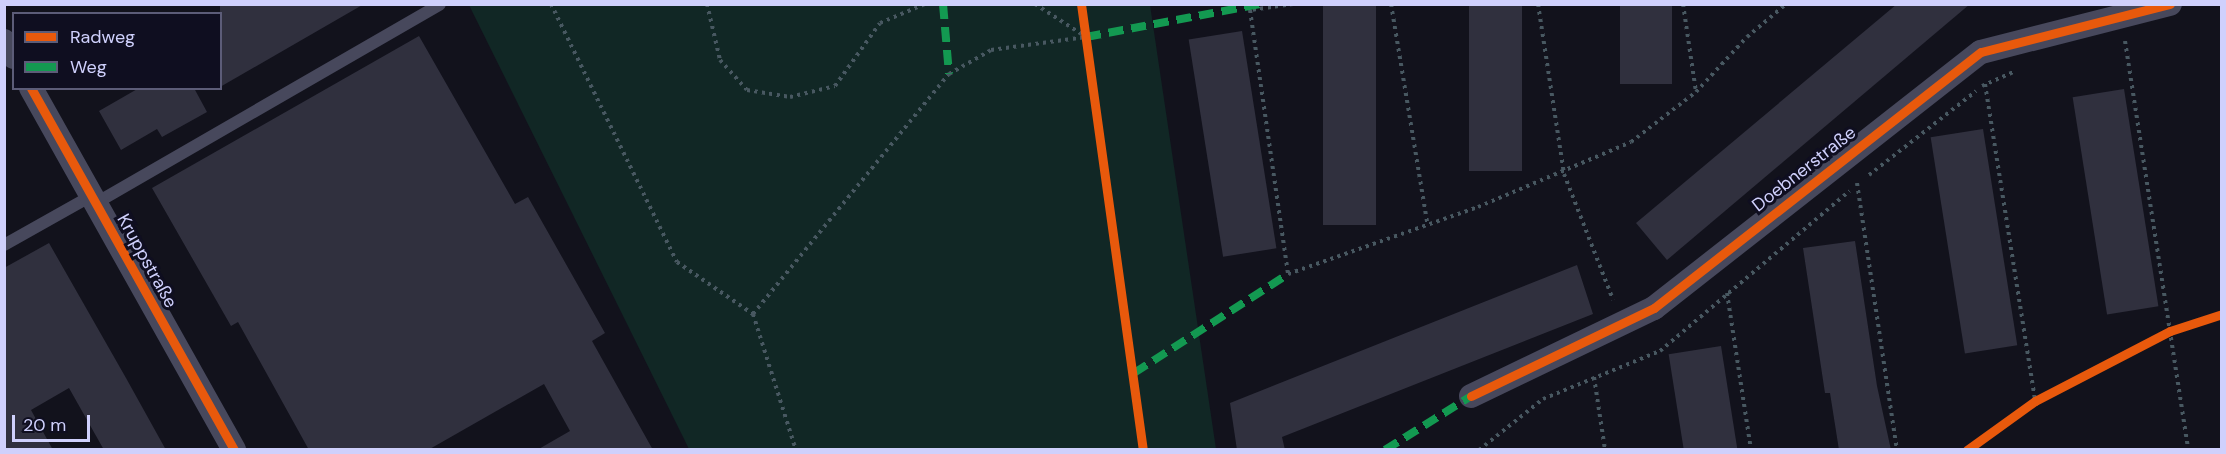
<!DOCTYPE html>
<html>
<head>
<meta charset="utf-8">
<style>
  body { margin:0 }
  #map { position:relative; width:2226px; height:454px; overflow:hidden; background:#12121c; font-family:"DM Sans",sans-serif }
  div>[style] { position:absolute }
  .green>* { inset:0; background:#112725 }
  .building>* { inset:0; background:#30303e; transform-origin:0 0 }
  .path>* { height:4px; margin-top:-2px; transform-origin:0; background:repeating-linear-gradient(90deg,#485861 0 3px,transparent 0 7.5px) }
  .lane>* { height:12px; margin:-6px; padding:0 6px; transform-origin:6px; border-radius:6px; background:#47485c }
  .street>* { height:24px; margin:-12px; padding:0 12px; transform-origin:12px; border-radius:12px; background:#47485c }
  .quiet>* { height:8px; margin-top:-4px; transform-origin:0; background:repeating-linear-gradient(90deg,#139951 0 15px,transparent 0 23px) }
  .cycleway>* { height:9px; margin:-4.5px; padding:0 4.5px; transform-origin:4.5px; border-radius:4.5px; background:#e8590c }
  span { translate:-50% -50%; white-space:nowrap; text-align:center; line-height:1.15; -webkit-text-stroke:6px #0f0e20; paint-order:stroke }
  .street-label { font-size:18px; color:#cfd0fc }
  .frame { position:absolute; inset:0; border:6px solid #cfd0fc; pointer-events:none }
  .legend { position:absolute; left:12px; top:12px; width:210px; height:78px; box-sizing:border-box; background:#0f0e20; border:2px solid #5c5c78; margin:0; padding:8px 10px; list-style:none; font-size:18px; color:#cfd0fc }
  .legend li { display:flex; align-items:center; gap:12px; height:30px }
  .legend b { width:30px; border:2px solid #5c5c78 }
  .scale { position:absolute; left:12px; top:415px; width:78px; height:27px; box-sizing:border-box; border:3px solid #cfd0fc; border-top:0; padding-left:8px; font-size:18px; line-height:21px; white-space:nowrap; color:#cfd0fc; -webkit-text-stroke:4px #0f0e20; paint-order:stroke }
</style>
</head>
<body>
<div id="map">
  <div class="green">
    <div style="clip-path:polygon(469px 5px,1150px 5px,1216px 449px,689px 449px)"></div>
  </div>
  <div class="building">
    <div style="clip-path:polygon(220px 4px,364px 4px,220px 87px)"></div>
    <div style="left:1323px;top:4px;width:53px;height:221px"></div>
    <div style="left:1469px;top:4px;width:53px;height:167px"></div>
    <div style="left:1620px;top:4px;width:52px;height:80px"></div>
    <div style="clip-path:polygon(1897px 4px,1970px 4px,1667px 260px,1636px 223px)"></div>
    <div style="left:1242px;top:31px;width:220px;height:54px;rotate:81deg"></div>
    <div style="clip-path:polygon(419px 36px,515px 204px,528px 197px,605px 333px,592px 341px,653px 450px,537px 450px,570px 431px,544px 384px,428px 450px,309px 450px,238px 322px,231px 326px,152px 188px)"></div>
    <div style="clip-path:polygon(139px 88px,194px 88px,207px 112px,162px 137px,157px 129px,121px 150px,99px 111px)"></div>
    <div style="left:2124px;top:89px;width:220px;height:52px;rotate:81deg"></div>
    <div style="left:1983px;top:129px;width:219px;height:53px;rotate:81deg"></div>
    <div style="clip-path:polygon(1855px 241px,1877px 386px,1891px 450px,1839px 450px,1830px 393px,1825px 393px,1803px 248px)"></div>
    <div style="clip-path:polygon(49px 243px,126px 378px,166px 450px,104px 450px,69px 388px,31px 410px,53px 450px,4px 450px,4px 268px)"></div>
    <div style="clip-path:polygon(1577px 265px,1593px 314px,1282px 437px,1285px 450px,1237px 450px,1230px 403px)"></div>
    <div style="left:1721px;top:346px;width:105px;height:53px;rotate:81deg"></div>
  </div>
  <div class="path">
    <div style="left:551px;top:4px;width:287px;rotate:64deg"></div>
    <div style="left:677px;top:262px;width:92px;rotate:34.4deg"></div>
    <div style="left:753px;top:314px;width:143px;rotate:72.5deg"></div>
    <div style="left:707px;top:4px;width:57px;rotate:76.9deg"></div>
    <div style="left:720px;top:60px;width:40px;rotate:48deg"></div>
    <div style="left:747px;top:90px;width:44px;rotate:9.2deg"></div>
    <div style="left:790px;top:97px;width:46px;rotate:-13.7deg"></div>
    <div style="left:835px;top:86px;width:77px;rotate:-54.5deg"></div>
    <div style="left:880px;top:23px;width:49px;rotate:-22.9deg"></div>
    <div style="left:1035px;top:4px;width:61px;rotate:32.9deg"></div>
    <div style="left:1293px;top:4px;width:43px;rotate:172.1deg"></div>
    <div style="left:1250px;top:10px;width:267px;rotate:81.8deg"></div>
    <div style="left:1288px;top:274px;width:201px;rotate:-19.4deg"></div>
    <div style="left:1478px;top:207px;width:166px;rotate:-23deg"></div>
    <div style="left:1631px;top:142px;width:82px;rotate:-37.6deg"></div>
    <div style="left:1696px;top:92px;width:75px;rotate:-47.2deg"></div>
    <div style="left:1747px;top:37px;width:51px;rotate:-40.2deg"></div>
    <div style="left:1391px;top:4px;width:221px;rotate:80.6deg"></div>
    <div style="left:1538px;top:4px;width:172px;rotate:81.3deg"></div>
    <div style="left:1564px;top:174px;width:135px;rotate:68.7deg"></div>
    <div style="left:1683px;top:4px;width:89px;rotate:81.6deg"></div>
    <div style="left:2125px;top:41px;width:414px;rotate:81.2deg"></div>
    <div style="left:1985px;top:84px;width:321px;rotate:81deg"></div>
    <div style="left:1982px;top:86px;width:37px;rotate:-24deg"></div>
    <div style="left:1869px;top:175px;width:136px;rotate:-38.1deg"></div>
    <div style="left:1857px;top:183px;width:270px;rotate:81.5deg"></div>
    <div style="left:1727px;top:293px;width:159px;rotate:81.3deg"></div>
    <div style="left:753px;top:314px;width:310px;rotate:-50.8deg"></div>
    <div style="left:949px;top:74px;width:48px;rotate:-29.7deg"></div>
    <div style="left:991px;top:50px;width:96px;rotate:-7.8deg"></div>
    <div style="left:1594px;top:377px;width:74px;rotate:81.4deg"></div>
    <div style="left:1479px;top:450px;width:82px;rotate:-38.6deg"></div>
    <div style="left:1543px;top:399px;width:126px;rotate:-22.3deg"></div>
    <div style="left:1660px;top:351px;width:248px;rotate:-40.2deg"></div>
  </div>
  <div class="lane">
    <div style="left:96px;top:203px;width:397px;rotate:-30deg"></div>
    <div style="left:4px;top:245px;width:100px;rotate:-29.4deg"></div>
  </div>
  <div class="street">
    <div style="left:4px;top:41px;width:19px;rotate:58deg"></div>
    <div style="left:31px;top:88px;width:415px;rotate:60.7deg"></div>
    <div style="left:1471px;top:396px;width:203px;rotate:-25.7deg"></div>
    <div style="left:1654px;top:308px;width:415px;rotate:-38.1deg"></div>
    <div style="left:1981px;top:52px;width:195px;rotate:-14.3deg"></div>
  </div>
  <div class="quiet">
    <div style="left:943px;top:4px;width:70px;rotate:85.1deg"></div>
    <div style="left:1086px;top:37px;width:177px;rotate:-10.7deg"></div>
    <div style="left:1134px;top:373px;width:183px;rotate:-32.7deg"></div>
    <div style="left:1385px;top:450px;width:102px;rotate:-32.1deg"></div>
  </div>
  <div class="cycleway">
    <div style="left:1081px;top:4px;width:450px;rotate:82.1deg"></div>
    <div style="left:31px;top:88px;width:415px;rotate:60.7deg"></div>
    <div style="left:1471px;top:396px;width:203px;rotate:-25.7deg"></div>
    <div style="left:1654px;top:308px;width:415px;rotate:-38.1deg"></div>
    <div style="left:1981px;top:52px;width:195px;rotate:-14.3deg"></div>
    <div style="left:1967px;top:450px;width:84px;rotate:-35.8deg"></div>
    <div style="left:2035px;top:401px;width:152px;rotate:-27.4deg"></div>
    <div style="left:2170px;top:331px;width:55px;rotate:-18.1deg"></div>
  </div>
  <div class="street-label">
    <span style="left:1804px;top:169px;rotate:-38deg">Doebnerstraße</span>
    <span style="left:147px;top:261px;rotate:61deg">Kruppstraße</span>
  </div>
  <div class="frame"></div>
  <ul class="legend">
  <li><b style="height:8px;background:#e8590c"></b>Radweg</li>
  <li><b style="height:8px;background:#139951"></b>Weg</li>
  </ul>
  <div class="scale">20 m</div>
</div>
</body>
</html>
